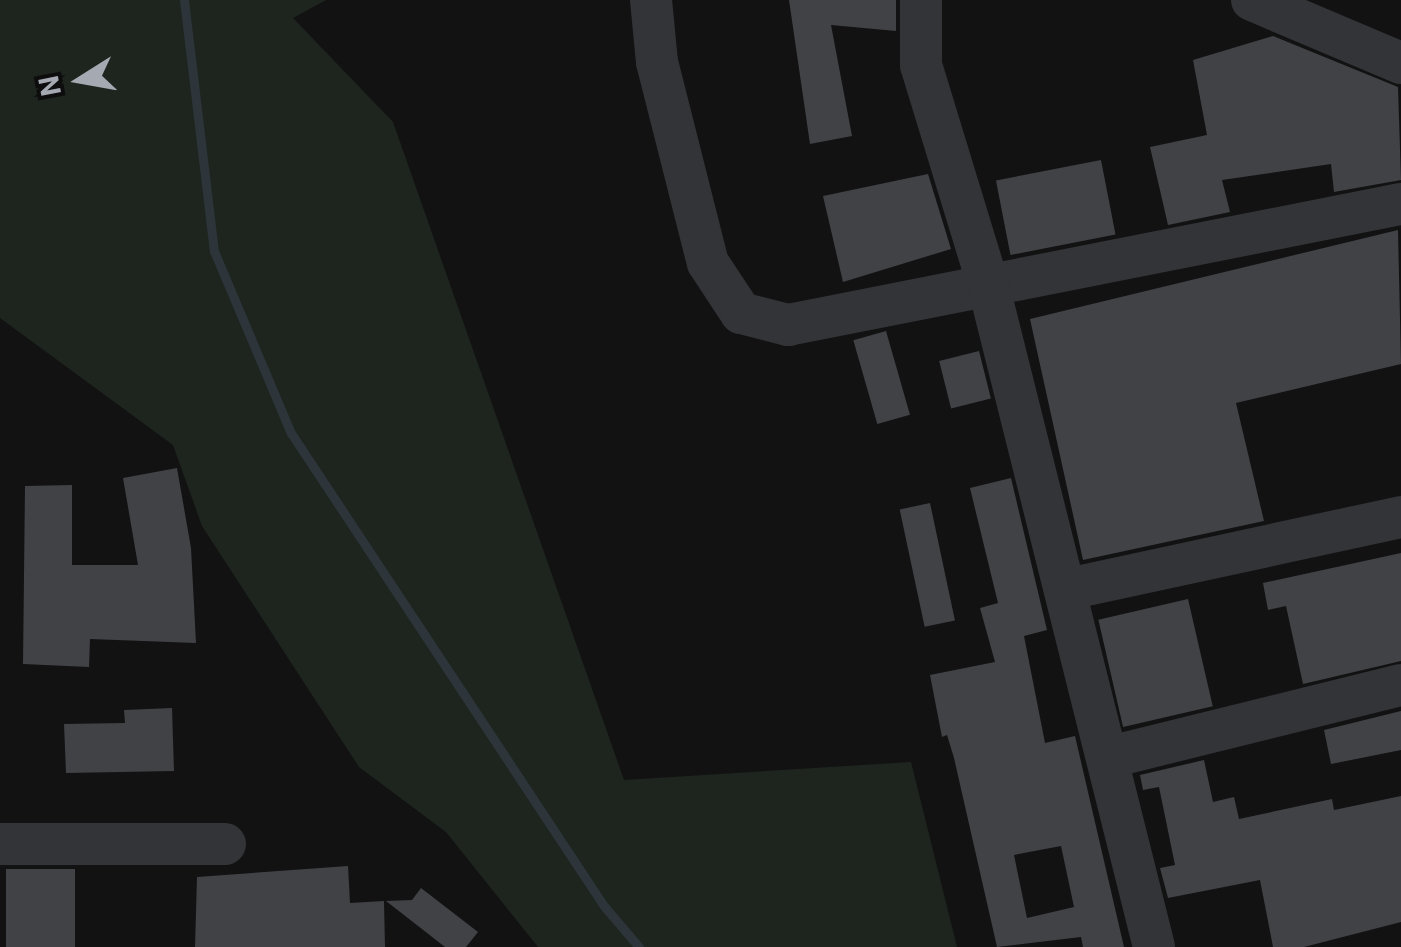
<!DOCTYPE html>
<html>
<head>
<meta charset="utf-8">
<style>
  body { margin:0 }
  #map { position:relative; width:1401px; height:947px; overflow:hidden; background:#121213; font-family:Roboto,sans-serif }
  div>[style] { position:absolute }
  .green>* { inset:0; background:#1e251f }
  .stream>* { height:9px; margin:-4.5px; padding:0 4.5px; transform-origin:4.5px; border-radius:4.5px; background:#2d343a }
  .building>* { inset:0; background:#414246; transform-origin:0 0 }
  .minor>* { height:42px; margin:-21px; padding:0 21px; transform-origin:21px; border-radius:21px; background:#333437 }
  span { translate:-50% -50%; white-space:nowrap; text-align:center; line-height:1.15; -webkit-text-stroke:9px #0d0d0e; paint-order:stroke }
  .north { position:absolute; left:30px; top:30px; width:100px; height:100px; -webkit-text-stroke:8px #0d0d0e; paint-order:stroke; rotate:259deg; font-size:28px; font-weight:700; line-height:40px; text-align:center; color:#a5a9b2 }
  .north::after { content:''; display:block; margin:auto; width:35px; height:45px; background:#a5a9b2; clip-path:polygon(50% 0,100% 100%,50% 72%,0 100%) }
</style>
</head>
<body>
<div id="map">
  <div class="green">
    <div style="clip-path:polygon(0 0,326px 0,293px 18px,393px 122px,624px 780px,911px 762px,957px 947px,538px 947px,446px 832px,359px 767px,202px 526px,173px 445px,0 318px)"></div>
  </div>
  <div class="stream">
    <div style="left:184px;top:0;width:253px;rotate:83.2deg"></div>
    <div style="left:214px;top:251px;width:198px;rotate:67.1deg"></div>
    <div style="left:291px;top:433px;width:567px;rotate:56.51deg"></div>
    <div style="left:604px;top:906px;width:54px;rotate:49.5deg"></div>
  </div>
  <div class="building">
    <div style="clip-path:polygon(789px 0,896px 0,896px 31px,831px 25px,852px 136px,810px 144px)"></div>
    <div style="clip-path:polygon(1273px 36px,1398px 87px,1401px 180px,1334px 192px,1331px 164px,1222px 180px,1230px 212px,1168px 225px,1150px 147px,1207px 135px,1193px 60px)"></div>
    <div style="left:1101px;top:160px;width:76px;height:107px;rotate:79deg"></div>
    <div style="clip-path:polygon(928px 174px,951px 249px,843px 282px,823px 196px)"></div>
    <div style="clip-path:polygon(1398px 230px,1401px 364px,1236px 403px,1264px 521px,1083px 560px,1030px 319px)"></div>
    <div style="left:886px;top:331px;width:87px;height:34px;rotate:74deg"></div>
    <div style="left:979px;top:351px;width:49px;height:41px;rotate:76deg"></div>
    <div style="clip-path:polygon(177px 468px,191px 548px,196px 643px,90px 639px,89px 667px,23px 664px,25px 486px,72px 485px,72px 565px,138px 565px,123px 478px)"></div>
    <div style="clip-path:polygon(evenodd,1011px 478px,1047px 630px,1024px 636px,1045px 743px,1075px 736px,1124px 947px,1083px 947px,1081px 937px,997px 947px,954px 758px,947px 735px,942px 737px,930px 675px,995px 662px,980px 608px,998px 603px,970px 488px,1011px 478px,1061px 846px,1074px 907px,1027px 918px,1014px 855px,1061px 846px)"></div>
    <div style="left:930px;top:503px;width:120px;height:31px;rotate:78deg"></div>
    <div style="clip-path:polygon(1401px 553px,1401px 661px,1303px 684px,1286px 606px,1268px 610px,1263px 583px)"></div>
    <div style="left:1188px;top:599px;width:110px;height:92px;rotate:77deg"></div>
    <div style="clip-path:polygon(172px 708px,174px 771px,66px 773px,64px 724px,125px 723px,124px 710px)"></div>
    <div style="clip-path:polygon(1401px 711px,1401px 750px,1331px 764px,1324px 730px)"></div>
    <div style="clip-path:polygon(1204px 760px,1213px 802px,1234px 797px,1239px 819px,1332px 799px,1334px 810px,1401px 796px,1401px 922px,1304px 947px,1273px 947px,1260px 880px,1168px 898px,1160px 868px,1175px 865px,1159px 787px,1143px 790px,1140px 775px)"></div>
    <div style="clip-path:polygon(348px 866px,350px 903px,384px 901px,385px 947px,195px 947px,197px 877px)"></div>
    <div style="left:6px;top:869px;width:69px;height:78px"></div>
    <div style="clip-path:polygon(421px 888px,478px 932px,466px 947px,445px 947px,386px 901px,412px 900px)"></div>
  </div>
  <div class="minor">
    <div style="left:651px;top:0;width:62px;rotate:84.5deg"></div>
    <div style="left:657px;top:62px;width:207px;rotate:75.8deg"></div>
    <div style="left:708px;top:263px;width:60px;rotate:56.6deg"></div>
    <div style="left:741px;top:313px;width:49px;rotate:14.3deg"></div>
    <div style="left:788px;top:325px;width:625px;rotate:-11.17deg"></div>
    <div style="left:921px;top:0;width:65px;rotate:90deg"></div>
    <div style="left:921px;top:65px;width:233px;rotate:73deg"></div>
    <div style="left:989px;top:288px;width:679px;rotate:75.94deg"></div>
    <div style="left:1252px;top:0;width:162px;rotate:22.9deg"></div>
    <div style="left:1068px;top:589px;width:341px;rotate:-12.2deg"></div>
    <div style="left:1110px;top:757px;width:300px;rotate:-13.9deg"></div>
    <div style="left:0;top:844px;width:225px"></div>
  </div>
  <div class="north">N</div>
</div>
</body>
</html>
